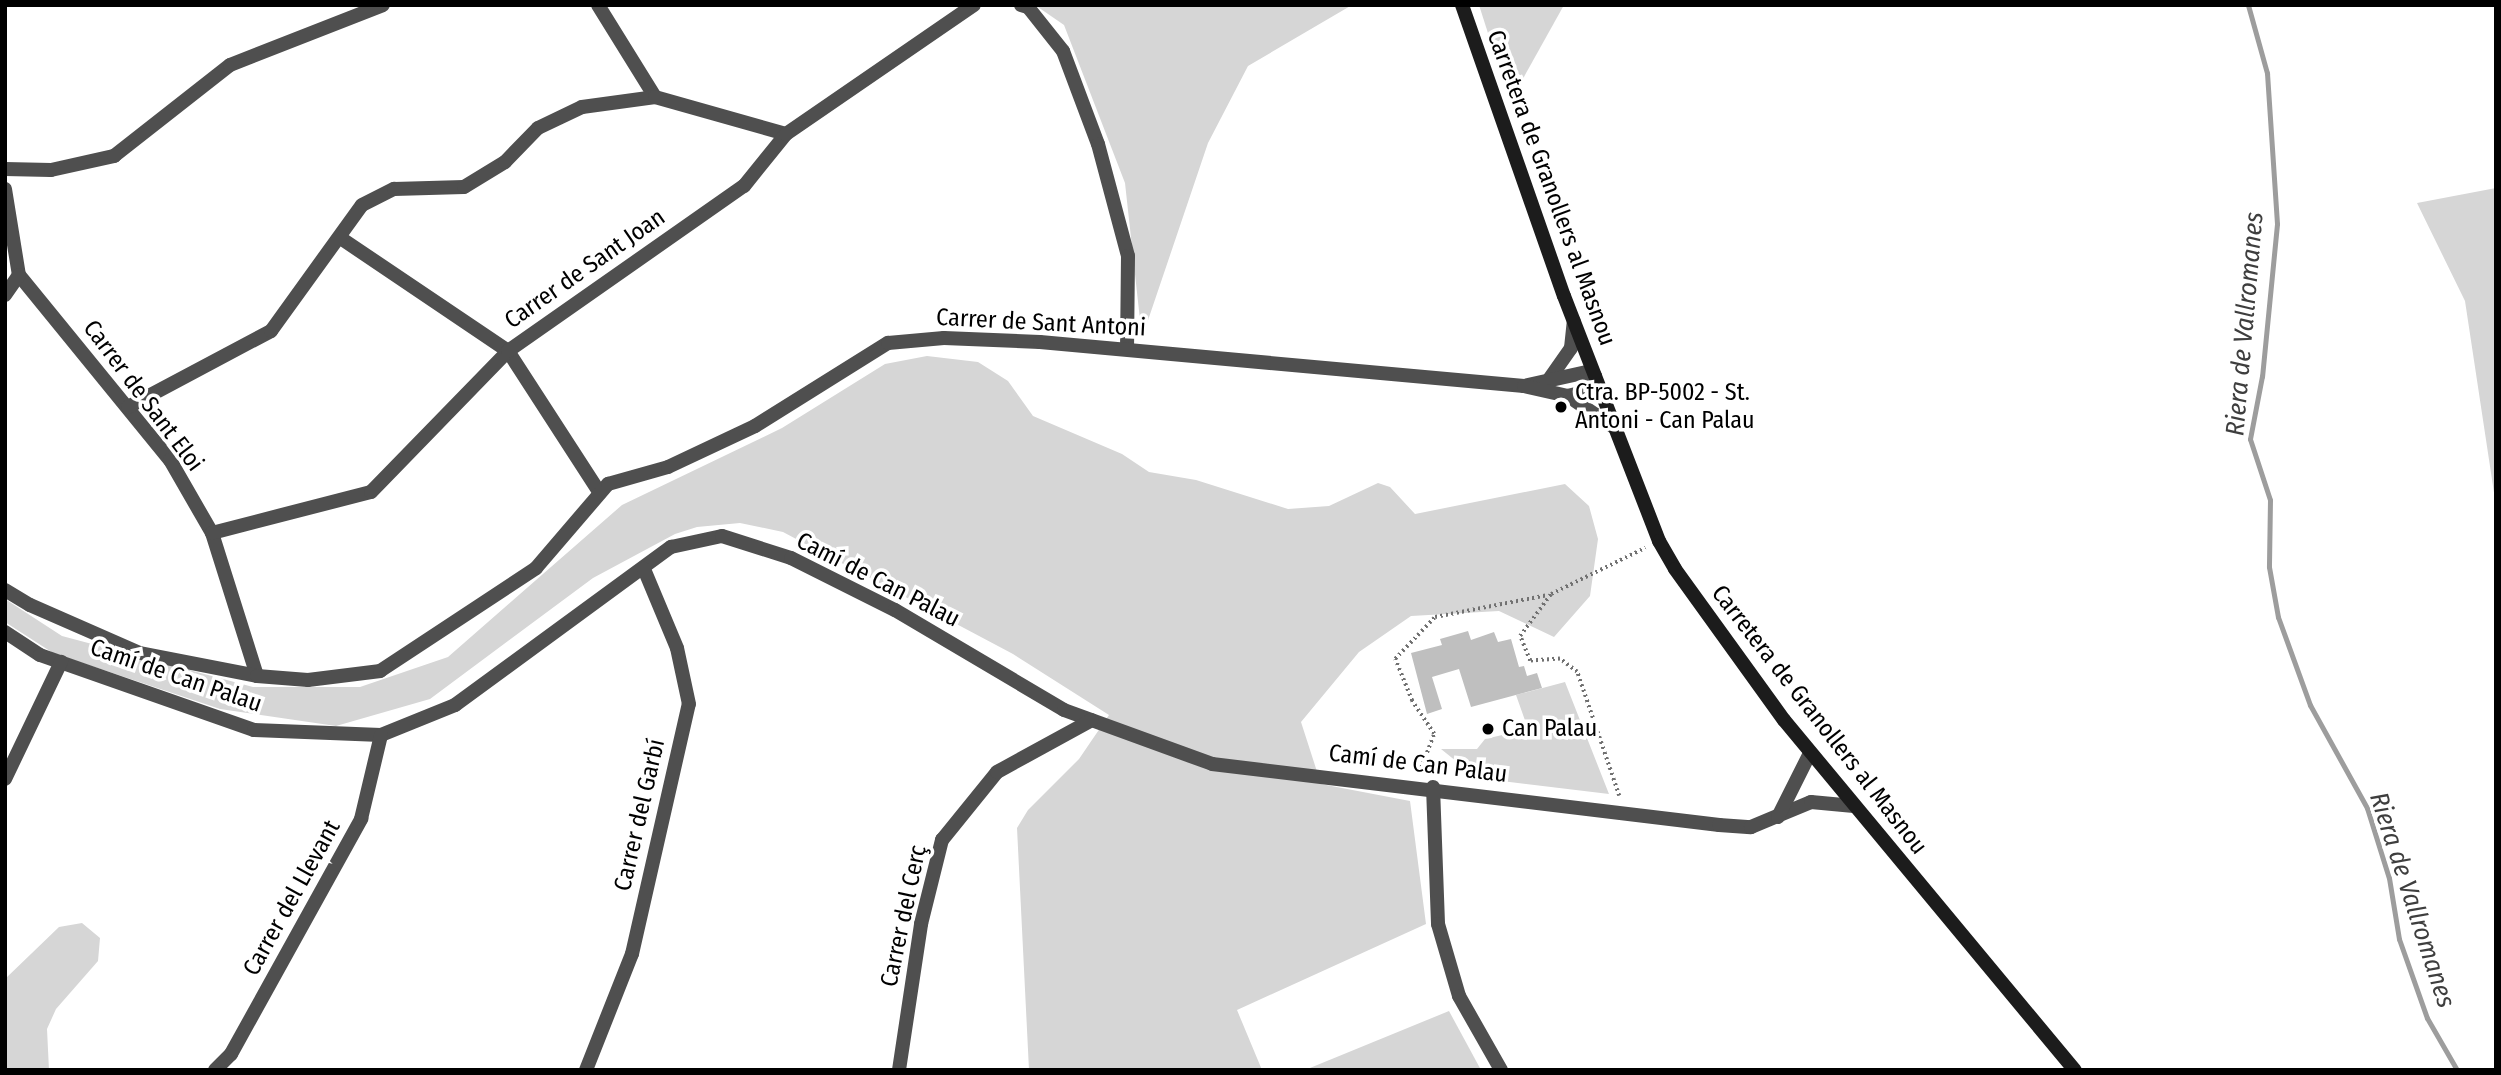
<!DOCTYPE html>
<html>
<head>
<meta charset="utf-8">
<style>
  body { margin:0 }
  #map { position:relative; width:2501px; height:1075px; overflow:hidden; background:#fff; font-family:"Fira Sans Condensed",sans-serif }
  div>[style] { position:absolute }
  .green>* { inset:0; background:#d6d6d6 }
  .stream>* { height:5px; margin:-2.5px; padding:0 2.5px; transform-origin:2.5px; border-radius:2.5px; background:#9d9d9d }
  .building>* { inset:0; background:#bfbfbf }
  .path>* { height:3.5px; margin-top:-1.75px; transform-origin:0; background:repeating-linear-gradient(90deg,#717171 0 2px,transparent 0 5.5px) }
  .street>* { height:14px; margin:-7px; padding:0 7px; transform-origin:7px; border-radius:7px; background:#4f4f4f }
  .secondary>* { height:14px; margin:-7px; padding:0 7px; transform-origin:7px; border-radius:7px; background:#1c1c1c }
  .dots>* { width:19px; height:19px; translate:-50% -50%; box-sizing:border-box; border:4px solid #fff; border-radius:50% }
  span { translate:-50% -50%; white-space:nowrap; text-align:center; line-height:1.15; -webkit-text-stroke:7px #fff; paint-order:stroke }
  .street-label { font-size:24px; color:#000 }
  .poi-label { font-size:24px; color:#000 }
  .left { translate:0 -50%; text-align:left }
  .water-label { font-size:26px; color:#3e3e3e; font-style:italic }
  .frame { position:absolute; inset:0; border:7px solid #000; pointer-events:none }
</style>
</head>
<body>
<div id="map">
  <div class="green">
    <div style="clip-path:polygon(1035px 5px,1352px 5px,1248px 66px,1208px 143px,1142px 338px,1125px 183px,1064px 25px)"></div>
    <div style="clip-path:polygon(1479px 5px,1564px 5px,1510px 102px)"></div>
    <div style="clip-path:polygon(2496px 188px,2496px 506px,2465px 301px,2417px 203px)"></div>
    <div style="clip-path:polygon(927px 356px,978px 362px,1008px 381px,1033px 416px,1122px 454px,1149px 472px,1196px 480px,1288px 509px,1329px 506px,1378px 483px,1390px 487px,1415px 514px,1565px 484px,1589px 506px,1598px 539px,1590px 596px,1554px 637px,1499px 611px,1411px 616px,1359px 652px,1301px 722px,1321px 784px,1410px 801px,1426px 924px,1237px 1010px,1262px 1070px,1029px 1070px,1017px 828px,1028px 810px,1079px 759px,1109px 715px,1013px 654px,783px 532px,740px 523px,697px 527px,675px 534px,593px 578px,430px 699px,336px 726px,220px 709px,53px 653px,5px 622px,5px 599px,62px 636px,253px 687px,360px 687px,448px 657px,622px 505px,782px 428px,885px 364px)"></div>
    <div style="clip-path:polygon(1565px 682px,1609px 794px,1477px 778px,1441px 749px,1477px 749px,1485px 739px,1528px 729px,1516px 695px)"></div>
    <div style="clip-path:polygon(82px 923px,100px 938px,98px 961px,56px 1009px,47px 1029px,49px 1070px,5px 1070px,5px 979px,59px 927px)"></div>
    <div style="clip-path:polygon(1449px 1011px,1481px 1070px,1305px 1070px)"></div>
  </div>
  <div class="stream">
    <div style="left:2248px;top:5px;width:71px;rotate:74.4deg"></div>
    <div style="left:2267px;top:73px;width:151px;rotate:86.2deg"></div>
    <div style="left:2277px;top:224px;width:153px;rotate:95.6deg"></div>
    <div style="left:2262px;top:376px;width:64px;rotate:100.8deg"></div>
    <div style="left:2250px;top:439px;width:64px;rotate:71.8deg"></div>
    <div style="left:2270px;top:500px;width:67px;rotate:90.9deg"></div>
    <div style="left:2269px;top:567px;width:51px;rotate:79.8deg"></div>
    <div style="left:2278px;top:617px;width:94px;rotate:70deg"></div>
    <div style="left:2310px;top:705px;width:118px;rotate:61deg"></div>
    <div style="left:2367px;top:808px;width:73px;rotate:72.6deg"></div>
    <div style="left:2389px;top:878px;width:62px;rotate:80.7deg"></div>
    <div style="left:2399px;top:939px;width:84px;rotate:70.5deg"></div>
    <div style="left:2427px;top:1018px;width:60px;rotate:60deg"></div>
  </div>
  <div class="building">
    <div style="clip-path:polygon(1468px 631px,1471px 640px,1494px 632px,1498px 642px,1511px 639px,1519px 667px,1524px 666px,1527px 676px,1537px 673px,1542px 688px,1471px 707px,1459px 669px,1432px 677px,1442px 709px,1427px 714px,1411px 653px,1442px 645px,1440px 639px)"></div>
  </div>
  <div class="path">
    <div style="left:1419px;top:773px;width:42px;rotate:-69deg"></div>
    <div style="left:1434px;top:734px;width:40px;rotate:-124deg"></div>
    <div style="left:1412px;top:701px;width:45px;rotate:-112deg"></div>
    <div style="left:1395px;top:659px;width:58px;rotate:-46.4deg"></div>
    <div style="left:1435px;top:617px;width:115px;rotate:-11deg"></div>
    <div style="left:1619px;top:796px;width:131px;rotate:-108.7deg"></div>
    <div style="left:1577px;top:672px;width:21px;rotate:-143deg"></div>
    <div style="left:1560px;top:659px;width:30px;rotate:176deg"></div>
    <div style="left:1530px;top:661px;width:27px;rotate:-112deg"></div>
    <div style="left:1520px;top:636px;width:52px;rotate:-53.6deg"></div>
    <div style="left:1551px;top:594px;width:105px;rotate:-26.1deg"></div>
  </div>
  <div class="street">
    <div style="left:598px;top:5px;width:108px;rotate:58.2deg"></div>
    <div style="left:1021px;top:5px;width:7px;rotate:16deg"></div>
    <div style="left:1028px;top:7px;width:56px;rotate:51.5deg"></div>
    <div style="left:1063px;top:51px;width:99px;rotate:69.4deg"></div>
    <div style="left:1098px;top:144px;width:116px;rotate:75deg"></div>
    <div style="left:1128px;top:256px;width:93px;rotate:90.6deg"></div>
    <div style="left:5px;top:169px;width:46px;rotate:1.2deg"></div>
    <div style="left:51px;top:170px;width:65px;rotate:-12.5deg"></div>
    <div style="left:114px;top:156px;width:147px;rotate:-38.1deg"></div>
    <div style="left:230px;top:65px;width:164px;rotate:-21.4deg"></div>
    <div style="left:5px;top:189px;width:87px;rotate:80.8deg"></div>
    <div style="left:19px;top:275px;width:239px;rotate:50.8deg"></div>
    <div style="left:170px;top:460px;width:84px;rotate:60.1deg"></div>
    <div style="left:212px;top:533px;width:150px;rotate:72.5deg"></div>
    <div style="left:342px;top:239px;width:200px;rotate:34deg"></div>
    <div style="left:508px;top:351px;width:169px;rotate:57.1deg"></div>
    <div style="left:5px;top:295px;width:24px;rotate:-55deg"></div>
    <div style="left:1550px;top:378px;width:37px;rotate:-55deg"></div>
    <div style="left:1571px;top:348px;width:27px;rotate:-84deg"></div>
    <div style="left:1524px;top:386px;width:65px;rotate:-12.5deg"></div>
    <div style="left:1587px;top:372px;width:9px;rotate:27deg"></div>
    <div style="left:1595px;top:376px;width:23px;rotate:131deg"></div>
    <div style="left:1580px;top:393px;width:12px;rotate:166deg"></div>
    <div style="left:128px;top:407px;width:162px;rotate:-28deg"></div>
    <div style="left:271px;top:331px;width:155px;rotate:-54.2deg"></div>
    <div style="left:362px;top:205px;width:36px;rotate:-27deg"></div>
    <div style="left:394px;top:189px;width:70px;rotate:-1.6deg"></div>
    <div style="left:464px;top:187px;width:48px;rotate:-31.4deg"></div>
    <div style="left:505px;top:162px;width:47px;rotate:-45.9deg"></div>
    <div style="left:538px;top:128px;width:49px;rotate:-25.5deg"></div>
    <div style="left:582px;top:107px;width:74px;rotate:-7.8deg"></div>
    <div style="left:655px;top:97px;width:136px;rotate:15.8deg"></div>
    <div style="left:212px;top:533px;width:164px;rotate:-14.5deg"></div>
    <div style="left:371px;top:492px;width:197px;rotate:-45.8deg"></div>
    <div style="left:508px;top:351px;width:288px;rotate:-35deg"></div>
    <div style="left:744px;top:186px;width:67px;rotate:-51.1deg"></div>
    <div style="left:786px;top:134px;width:228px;rotate:-34.5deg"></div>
    <div style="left:5px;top:590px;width:29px;rotate:31deg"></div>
    <div style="left:30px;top:605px;width:120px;rotate:23.6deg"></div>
    <div style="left:140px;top:653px;width:119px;rotate:11.1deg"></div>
    <div style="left:257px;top:676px;width:51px;rotate:4.5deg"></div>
    <div style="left:308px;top:680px;width:73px;rotate:-7.1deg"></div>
    <div style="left:380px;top:671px;width:187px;rotate:-33.4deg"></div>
    <div style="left:536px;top:568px;width:111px;rotate:-49.4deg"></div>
    <div style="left:608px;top:484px;width:62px;rotate:-15.8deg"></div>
    <div style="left:668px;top:467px;width:96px;rotate:-25.2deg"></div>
    <div style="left:755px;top:426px;width:157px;rotate:-32deg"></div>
    <div style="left:888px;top:343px;width:56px;rotate:-5.1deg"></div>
    <div style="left:944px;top:338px;width:96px;rotate:2.4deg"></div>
    <div style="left:1040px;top:342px;width:486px;rotate:5.2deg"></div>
    <div style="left:1524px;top:386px;width:45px;rotate:12.8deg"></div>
    <div style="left:1568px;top:396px;width:57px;rotate:34.2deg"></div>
    <div style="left:5px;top:632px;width:42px;rotate:33.3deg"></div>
    <div style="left:40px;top:655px;width:227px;rotate:19.3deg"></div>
    <div style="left:254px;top:730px;width:127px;rotate:2.3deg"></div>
    <div style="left:381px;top:735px;width:80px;rotate:-22.1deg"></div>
    <div style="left:455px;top:705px;width:268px;rotate:-36.2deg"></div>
    <div style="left:671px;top:547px;width:52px;rotate:-12.2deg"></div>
    <div style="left:722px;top:536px;width:72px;rotate:17.7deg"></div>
    <div style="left:791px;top:558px;width:116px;rotate:26.6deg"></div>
    <div style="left:895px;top:610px;width:196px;rotate:30.6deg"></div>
    <div style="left:1064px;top:710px;width:158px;rotate:20deg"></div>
    <div style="left:1212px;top:764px;width:511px;rotate:6.86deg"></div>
    <div style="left:1719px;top:825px;width:32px;rotate:4deg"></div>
    <div style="left:1751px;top:827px;width:65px;rotate:-22.6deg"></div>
    <div style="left:1811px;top:802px;width:43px;rotate:5.3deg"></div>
    <div style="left:5px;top:779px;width:130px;rotate:-64.4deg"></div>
    <div style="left:1433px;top:787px;width:137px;rotate:87.9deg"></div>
    <div style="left:1438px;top:924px;width:75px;rotate:73.7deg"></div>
    <div style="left:1459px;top:996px;width:85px;rotate:60.4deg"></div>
    <div style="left:1778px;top:817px;width:72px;rotate:-63.4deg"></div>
    <div style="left:215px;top:1070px;width:23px;rotate:-45deg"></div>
    <div style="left:231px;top:1054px;width:269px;rotate:-61deg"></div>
    <div style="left:361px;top:819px;width:86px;rotate:-76.6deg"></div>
    <div style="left:586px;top:1070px;width:125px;rotate:-68.4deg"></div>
    <div style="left:632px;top:954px;width:256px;rotate:-77.2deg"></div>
    <div style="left:689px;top:704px;width:57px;rotate:-102.1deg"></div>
    <div style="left:677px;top:648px;width:86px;rotate:-112.7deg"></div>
    <div style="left:899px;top:1070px;width:148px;rotate:-81.4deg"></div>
    <div style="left:921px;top:924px;width:87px;rotate:-76deg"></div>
    <div style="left:942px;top:840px;width:87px;rotate:-51deg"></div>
    <div style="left:997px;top:772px;width:108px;rotate:-28.7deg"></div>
  </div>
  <div class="secondary">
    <div style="left:1462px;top:5px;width:308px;rotate:70.7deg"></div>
    <div style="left:1564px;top:296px;width:263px;rotate:68.8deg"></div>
    <div style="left:1659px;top:541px;width:32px;rotate:60deg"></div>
    <div style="left:1675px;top:569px;width:186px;rotate:54.2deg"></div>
    <div style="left:1784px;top:720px;width:455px;rotate:50.3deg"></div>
  </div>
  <div class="dots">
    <div style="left:1561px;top:407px;background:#000"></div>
    <div style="left:1488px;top:729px;background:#000"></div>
  </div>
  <div class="street-label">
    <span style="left:1551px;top:188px;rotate:70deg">Carretera de Granollers al Masnou</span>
    <span style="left:585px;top:269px;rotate:-35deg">Carrer de Sant Joan</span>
    <span style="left:1041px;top:323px;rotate:3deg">Carrer de Sant Antoni</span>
    <span style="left:143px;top:396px;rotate:53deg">Carrer de Sant Eloi</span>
    <span style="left:878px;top:580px;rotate:27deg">Camí de Can Palau</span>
    <span style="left:176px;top:676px;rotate:19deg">Camí de Can Palau</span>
    <span style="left:1819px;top:720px;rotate:52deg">Carretera de Granollers al Masnou</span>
    <span style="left:1418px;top:764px;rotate:7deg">Camí de Can Palau</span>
    <span style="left:640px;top:815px;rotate:-77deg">Carrer del Garbí</span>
    <span style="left:292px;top:898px;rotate:-61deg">Carrer del Llevant</span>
    <span style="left:904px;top:916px;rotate:-78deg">Carrer del Cerç</span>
  </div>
  <div class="poi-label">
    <span class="left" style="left:1575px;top:407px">Ctra. BP-5002 - St.<br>Antoni - Can Palau</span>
    <span class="left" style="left:1502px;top:729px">Can Palau</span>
  </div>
  <div class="water-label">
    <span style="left:2245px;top:324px;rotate:-85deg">Riera de Vallromanes</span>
    <span style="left:2412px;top:900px;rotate:72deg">Riera de Vallromanes</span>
  </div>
  <div class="frame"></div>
</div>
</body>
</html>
